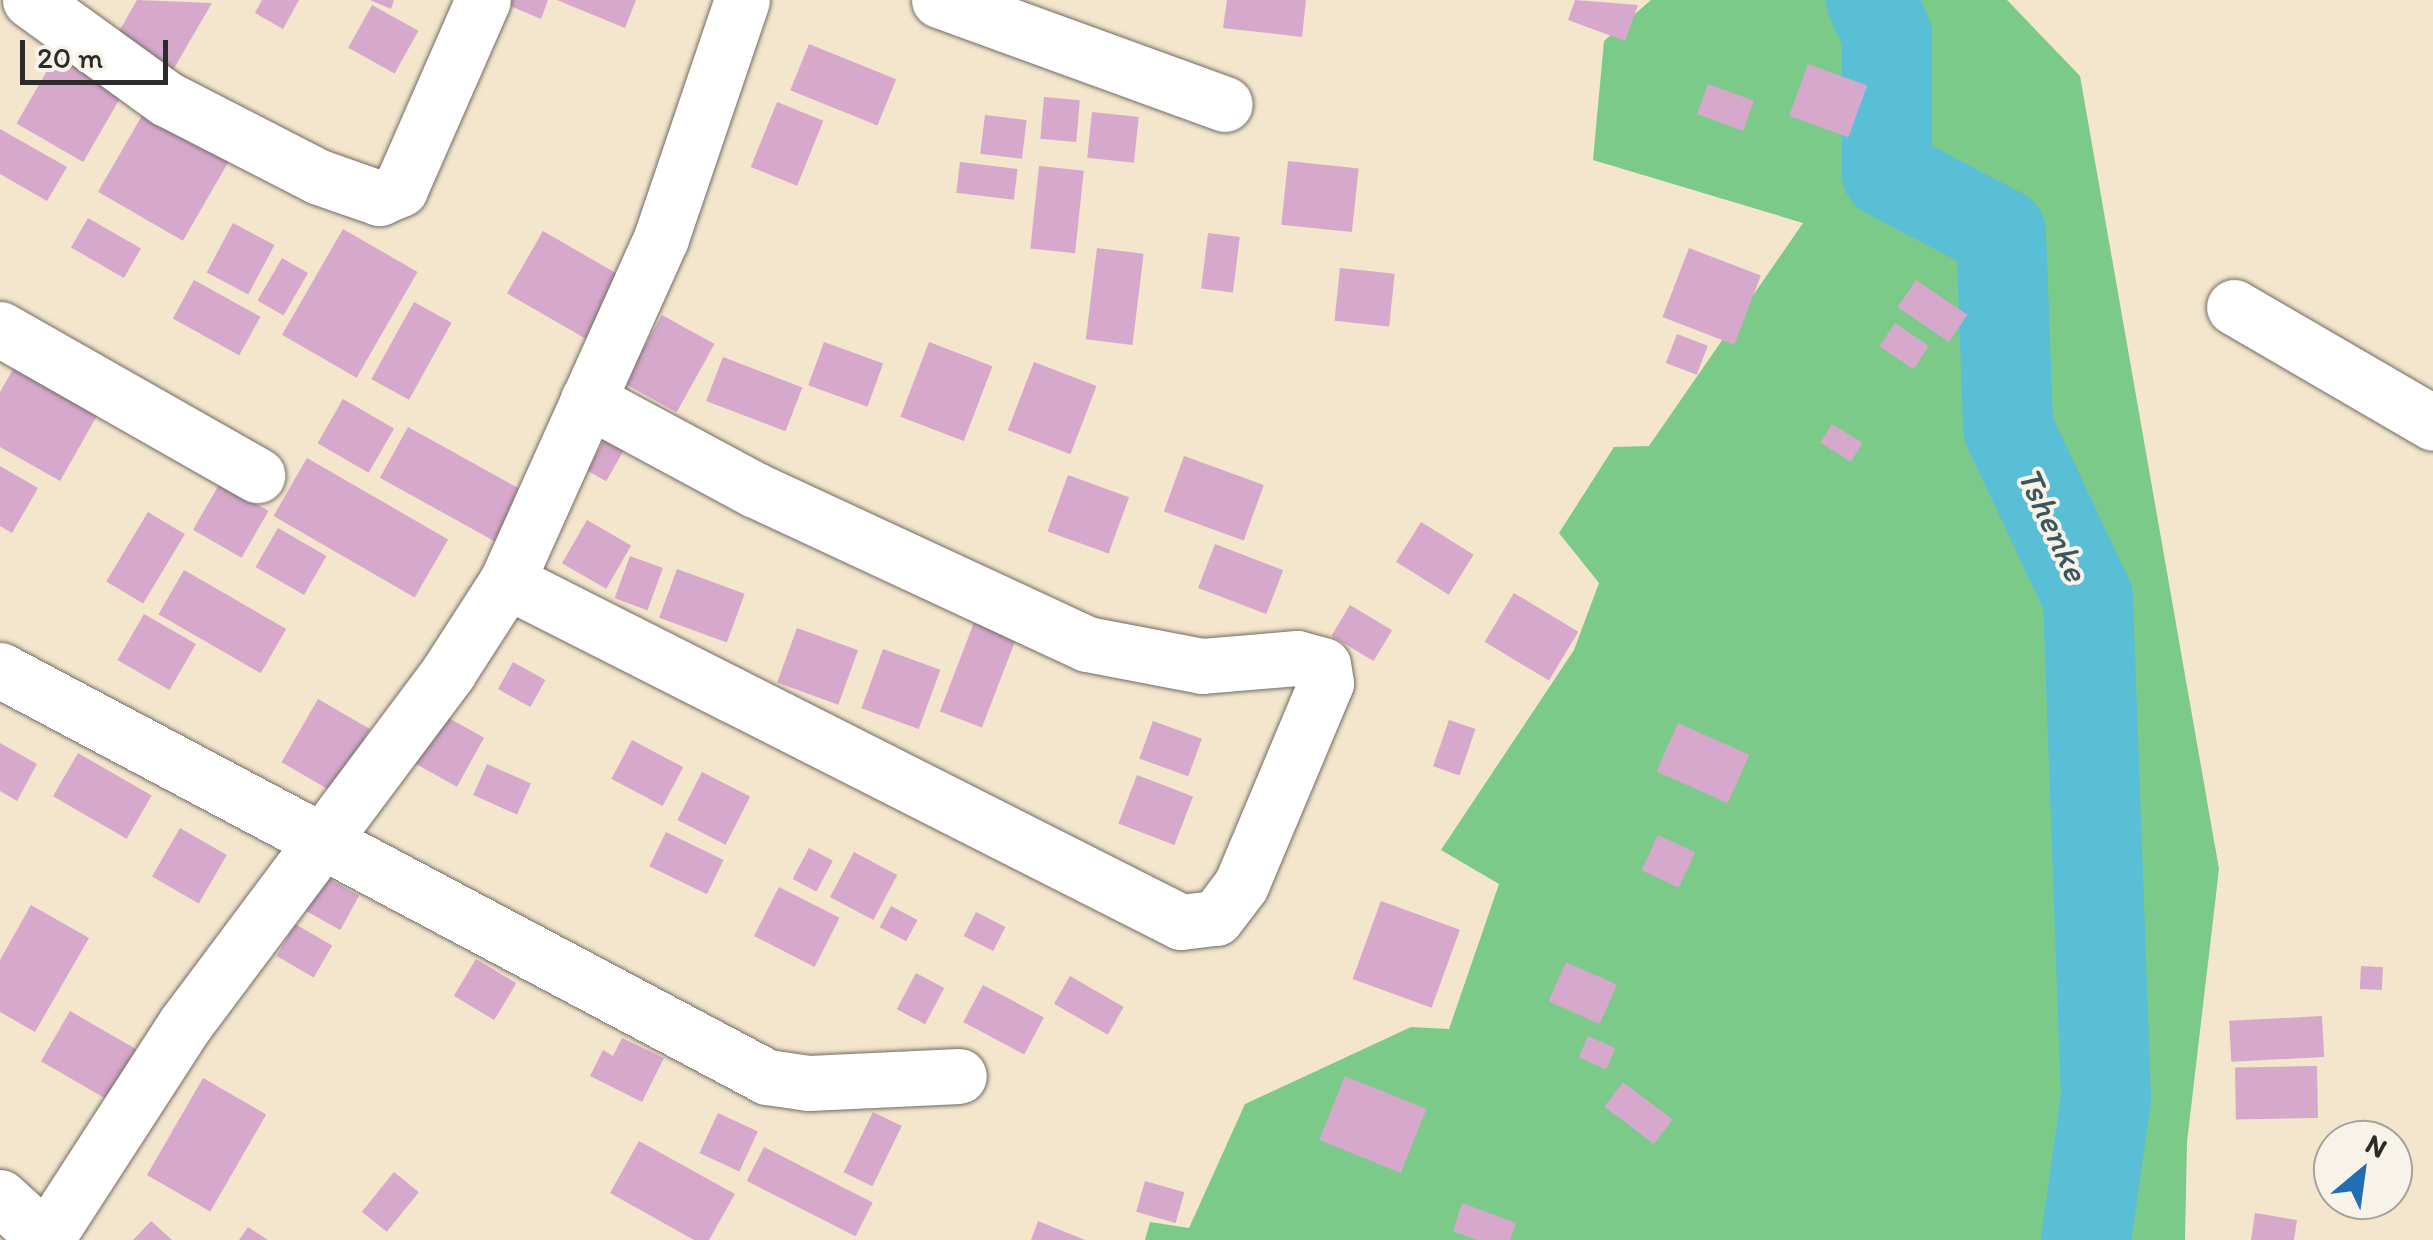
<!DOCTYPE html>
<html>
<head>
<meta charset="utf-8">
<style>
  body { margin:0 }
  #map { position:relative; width:2433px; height:1240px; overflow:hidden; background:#f4e5cd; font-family:Itim,sans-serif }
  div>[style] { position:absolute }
  .green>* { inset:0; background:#7bca89 }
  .river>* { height:90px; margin:-45px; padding:0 45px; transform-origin:45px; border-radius:45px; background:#59bfd7 }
  .building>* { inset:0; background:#d6a8cc; transform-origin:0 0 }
  .roads { filter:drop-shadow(0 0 2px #716c64) drop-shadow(0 0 2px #716c64) }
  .minor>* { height:55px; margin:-27.5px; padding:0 27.5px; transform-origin:27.5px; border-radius:27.5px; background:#fff }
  span { translate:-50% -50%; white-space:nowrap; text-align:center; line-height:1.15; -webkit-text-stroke:8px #f7f3e8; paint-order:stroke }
  .water-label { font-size:35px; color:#39575f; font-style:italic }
  .north { position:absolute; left:2313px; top:1120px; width:100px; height:100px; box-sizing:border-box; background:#f7f3e8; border:2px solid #a5a39c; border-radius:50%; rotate:29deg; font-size:28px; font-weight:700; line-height:40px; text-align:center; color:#2b2b2b }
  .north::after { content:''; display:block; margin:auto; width:35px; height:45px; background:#1f6fb2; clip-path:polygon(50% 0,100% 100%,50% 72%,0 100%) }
  .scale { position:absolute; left:20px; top:40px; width:148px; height:45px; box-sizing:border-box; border:5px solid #2b2b2b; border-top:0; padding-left:12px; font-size:30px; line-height:35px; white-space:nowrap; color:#2b2b2b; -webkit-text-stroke:8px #f7f3e8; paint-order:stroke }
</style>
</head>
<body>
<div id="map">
  <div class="green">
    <div style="clip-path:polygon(1651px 0,2007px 0,2080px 76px,2219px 869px,2187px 1142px,2185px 1240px,1145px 1240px,1150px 1222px,1189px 1228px,1245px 1104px,1411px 1027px,1449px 1029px,1499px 884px,1441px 850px,1574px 650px,1599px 583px,1559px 533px,1614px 447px,1649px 446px,1803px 223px,1593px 160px,1604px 41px)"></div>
  </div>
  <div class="river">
    <div style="left:1871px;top:0;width:38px;rotate:65deg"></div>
    <div style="left:1887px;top:35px;width:138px;rotate:90deg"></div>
    <div style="left:1887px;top:173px;width:129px;rotate:27.8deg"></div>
    <div style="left:2001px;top:233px;width:195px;rotate:87.9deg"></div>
    <div style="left:2008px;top:428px;width:188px;rotate:64.8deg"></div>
    <div style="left:2088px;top:598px;width:500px;rotate:87.94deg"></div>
    <div style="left:2106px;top:1098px;width:143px;rotate:98deg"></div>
  </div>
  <div class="building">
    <div style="clip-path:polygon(137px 0,212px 3px,170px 75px,113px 42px)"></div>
    <div style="clip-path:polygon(262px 0,299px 0,283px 29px,255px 13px)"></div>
    <div style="clip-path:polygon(370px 0,394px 0,391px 9px)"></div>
    <div style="clip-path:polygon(496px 0,548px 0,541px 19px)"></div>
    <div style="clip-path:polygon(557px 0,636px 0,625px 28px)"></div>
    <div style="clip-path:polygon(1227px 0,1306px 0,1302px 37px,1223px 28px)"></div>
    <div style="clip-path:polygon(1575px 0,1638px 5px,1625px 41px,1568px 20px)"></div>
    <div style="left:372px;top:5px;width:53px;height:49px;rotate:29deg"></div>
    <div style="left:809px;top:44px;width:94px;height:50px;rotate:22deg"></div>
    <div style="left:59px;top:50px;width:77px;height:85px;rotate:30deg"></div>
    <div style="left:1808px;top:64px;width:63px;height:55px;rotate:20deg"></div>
    <div style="left:1708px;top:84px;width:49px;height:32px;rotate:20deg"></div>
    <div style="left:1044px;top:97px;width:36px;height:42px;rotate:5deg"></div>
    <div style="left:777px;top:102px;width:50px;height:70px;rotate:22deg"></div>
    <div style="left:147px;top:107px;width:98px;height:98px;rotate:30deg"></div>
    <div style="left:1092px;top:112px;width:47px;height:46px;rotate:6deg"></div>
    <div style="left:985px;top:115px;width:42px;height:39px;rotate:7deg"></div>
    <div style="clip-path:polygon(0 129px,67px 167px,47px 201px,0 174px)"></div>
    <div style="left:1288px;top:161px;width:71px;height:64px;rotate:6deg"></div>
    <div style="left:960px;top:162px;width:58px;height:31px;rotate:7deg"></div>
    <div style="left:1039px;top:166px;width:45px;height:83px;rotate:6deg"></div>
    <div style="left:88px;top:218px;width:61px;height:34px;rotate:30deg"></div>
    <div style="left:233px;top:223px;width:47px;height:56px;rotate:28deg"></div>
    <div style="left:343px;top:229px;width:86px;height:122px;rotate:30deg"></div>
    <div style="left:543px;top:231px;width:99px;height:72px;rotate:30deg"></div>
    <div style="left:1208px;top:233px;width:32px;height:56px;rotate:7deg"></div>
    <div style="left:1097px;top:248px;width:47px;height:92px;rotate:7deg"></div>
    <div style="left:1689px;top:248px;width:77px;height:74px;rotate:21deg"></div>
    <div style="left:282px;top:258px;width:30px;height:49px;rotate:30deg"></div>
    <div style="left:1340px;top:268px;width:55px;height:53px;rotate:6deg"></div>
    <div style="left:194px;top:280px;width:76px;height:44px;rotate:29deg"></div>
    <div style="left:1916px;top:280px;width:62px;height:33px;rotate:34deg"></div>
    <div style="left:414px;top:302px;width:43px;height:88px;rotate:29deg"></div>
    <div style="left:662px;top:315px;width:60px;height:78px;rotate:29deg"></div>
    <div style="left:1895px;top:323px;width:41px;height:28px;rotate:34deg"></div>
    <div style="left:1677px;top:334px;width:33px;height:31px;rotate:21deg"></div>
    <div style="left:824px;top:342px;width:63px;height:46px;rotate:20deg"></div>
    <div style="left:929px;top:342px;width:68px;height:80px;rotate:21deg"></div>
    <div style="left:723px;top:357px;width:85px;height:47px;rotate:21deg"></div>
    <div style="left:1034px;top:362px;width:67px;height:73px;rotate:21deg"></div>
    <div style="clip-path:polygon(15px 366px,98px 414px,60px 481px,0 447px,0 392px)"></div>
    <div style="left:343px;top:399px;width:59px;height:51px;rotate:30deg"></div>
    <div style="left:1832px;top:424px;width:36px;height:22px;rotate:32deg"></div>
    <div style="left:408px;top:427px;width:140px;height:58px;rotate:29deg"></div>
    <div style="left:605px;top:439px;width:22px;height:36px;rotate:30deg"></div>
    <div style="left:1184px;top:456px;width:85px;height:59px;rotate:20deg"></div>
    <div style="left:307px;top:458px;width:163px;height:67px;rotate:30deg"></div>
    <div style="clip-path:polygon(0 466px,38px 488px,12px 533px,0 526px)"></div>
    <div style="left:1068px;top:475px;width:65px;height:60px;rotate:20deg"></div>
    <div style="left:220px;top:483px;width:56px;height:54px;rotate:30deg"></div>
    <div style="left:148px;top:512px;width:43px;height:81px;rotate:31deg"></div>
    <div style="left:587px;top:520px;width:51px;height:50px;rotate:30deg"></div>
    <div style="left:1421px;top:522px;width:62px;height:47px;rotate:32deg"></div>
    <div style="left:278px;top:528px;width:56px;height:45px;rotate:30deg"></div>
    <div style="left:1215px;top:544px;width:73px;height:47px;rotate:21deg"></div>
    <div style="left:630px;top:556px;width:35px;height:45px;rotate:20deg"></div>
    <div style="left:677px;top:569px;width:72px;height:52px;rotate:20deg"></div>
    <div style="left:184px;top:570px;width:118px;height:51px;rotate:30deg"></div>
    <div style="left:1514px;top:593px;width:75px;height:57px;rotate:31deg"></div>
    <div style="left:1350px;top:605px;width:49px;height:36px;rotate:31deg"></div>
    <div style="left:144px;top:614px;width:60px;height:53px;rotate:30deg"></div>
    <div style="left:975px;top:620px;width:45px;height:98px;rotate:21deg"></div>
    <div style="left:797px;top:628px;width:65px;height:58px;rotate:20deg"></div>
    <div style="left:883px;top:649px;width:61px;height:63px;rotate:20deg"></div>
    <div style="left:513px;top:662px;width:37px;height:31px;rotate:29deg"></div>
    <div style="left:318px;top:699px;width:60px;height:73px;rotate:30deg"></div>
    <div style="left:436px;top:711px;width:55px;height:56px;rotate:29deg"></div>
    <div style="left:1449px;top:720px;width:28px;height:49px;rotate:19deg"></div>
    <div style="left:1153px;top:721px;width:52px;height:40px;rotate:20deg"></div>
    <div style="left:1678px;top:723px;width:78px;height:53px;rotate:24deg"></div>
    <div style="left:632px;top:740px;width:58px;height:44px;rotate:28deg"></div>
    <div style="clip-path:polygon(0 743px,37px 764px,17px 801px,0 791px)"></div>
    <div style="left:78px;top:753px;width:85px;height:50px;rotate:30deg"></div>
    <div style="left:487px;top:764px;width:48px;height:34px;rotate:24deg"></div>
    <div style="left:702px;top:772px;width:54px;height:54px;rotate:27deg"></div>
    <div style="left:1137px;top:775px;width:60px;height:52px;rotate:21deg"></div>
    <div style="left:180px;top:828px;width:54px;height:56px;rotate:30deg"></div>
    <div style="left:666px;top:832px;width:64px;height:38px;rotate:26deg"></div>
    <div style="left:1658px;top:835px;width:41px;height:39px;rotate:25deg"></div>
    <div style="left:809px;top:848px;width:27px;height:35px;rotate:28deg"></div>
    <div style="left:854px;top:852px;width:49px;height:51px;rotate:28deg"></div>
    <div style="left:318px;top:873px;width:47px;height:39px;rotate:29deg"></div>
    <div style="left:779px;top:887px;width:68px;height:55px;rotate:27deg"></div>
    <div style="left:1381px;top:901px;width:84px;height:83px;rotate:20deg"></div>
    <div style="clip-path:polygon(31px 905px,89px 938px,35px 1032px,0 1012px,0 960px)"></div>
    <div style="left:891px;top:906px;width:30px;height:24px;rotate:28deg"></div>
    <div style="left:976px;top:912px;width:33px;height:27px;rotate:27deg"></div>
    <div style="left:295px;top:924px;width:43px;height:37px;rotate:30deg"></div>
    <div style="left:476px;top:959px;width:47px;height:43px;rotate:31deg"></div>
    <div style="left:1566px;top:962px;width:56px;height:43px;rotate:24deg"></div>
    <div style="left:2361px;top:966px;width:22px;height:23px;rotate:3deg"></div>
    <div style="left:916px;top:973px;width:32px;height:41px;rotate:28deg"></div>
    <div style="left:1070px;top:976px;width:62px;height:32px;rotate:30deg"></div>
    <div style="left:983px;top:985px;width:69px;height:42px;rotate:28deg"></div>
    <div style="left:70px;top:1011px;width:81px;height:58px;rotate:30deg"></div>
    <div style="left:2322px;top:1016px;width:41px;height:93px;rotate:87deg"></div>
    <div style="left:1588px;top:1036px;width:30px;height:23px;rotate:24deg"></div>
    <div style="clip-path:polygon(622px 1038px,664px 1058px,642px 1102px,590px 1076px,603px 1050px,613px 1056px)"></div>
    <div style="left:2317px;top:1066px;width:52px;height:82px;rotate:89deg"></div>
    <div style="left:1345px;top:1076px;width:88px;height:69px;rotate:22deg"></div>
    <div style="left:203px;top:1078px;width:73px;height:112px;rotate:30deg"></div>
    <div style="left:1623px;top:1082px;width:62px;height:31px;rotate:37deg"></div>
    <div style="left:873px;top:1112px;width:32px;height:67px;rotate:26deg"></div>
    <div style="left:718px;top:1113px;width:44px;height:44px;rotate:25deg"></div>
    <div style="clip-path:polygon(639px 1141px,735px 1194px,709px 1240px,694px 1240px,610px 1193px)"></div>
    <div style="left:764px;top:1147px;width:122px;height:38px;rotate:27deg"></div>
    <div style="left:394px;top:1172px;width:32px;height:51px;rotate:39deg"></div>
    <div style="left:1145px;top:1181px;width:41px;height:32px;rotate:16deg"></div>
    <div style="clip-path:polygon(1462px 1203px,1516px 1223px,1510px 1240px,1477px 1240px,1453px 1231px)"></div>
    <div style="clip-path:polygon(2255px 1213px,2297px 1220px,2294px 1240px,2251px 1240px)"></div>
    <div style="clip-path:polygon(151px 1221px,172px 1240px,133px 1240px)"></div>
    <div style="clip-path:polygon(1038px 1221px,1085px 1240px,1031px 1240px)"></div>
    <div style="clip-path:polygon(248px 1227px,268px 1240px,239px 1240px)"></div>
  </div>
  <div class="roads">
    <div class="minor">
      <div style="left:30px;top:0;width:169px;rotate:35.9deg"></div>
      <div style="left:167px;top:99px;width:171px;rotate:27.2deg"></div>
      <div style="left:319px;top:177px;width:64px;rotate:19.3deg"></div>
      <div style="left:379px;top:198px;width:23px;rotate:-23deg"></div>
      <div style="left:400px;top:189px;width:206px;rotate:-66.3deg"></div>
      <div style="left:939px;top:0;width:304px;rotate:20deg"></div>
      <div style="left:2234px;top:307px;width:230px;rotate:30.2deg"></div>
      <div style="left:0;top:329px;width:296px;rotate:29.6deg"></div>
      <div style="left:507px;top:581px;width:755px;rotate:26.84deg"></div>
      <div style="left:1181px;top:922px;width:35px;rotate:-7deg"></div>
      <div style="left:1216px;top:918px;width:41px;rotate:-52.9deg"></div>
      <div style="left:1241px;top:885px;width:219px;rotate:-67.2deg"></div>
      <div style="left:1326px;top:683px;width:18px;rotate:-99deg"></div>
      <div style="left:1323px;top:665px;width:27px;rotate:-165deg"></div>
      <div style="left:1297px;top:658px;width:95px;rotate:175.2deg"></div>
      <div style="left:1202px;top:666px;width:117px;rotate:-169.2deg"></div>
      <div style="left:1087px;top:644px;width:366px;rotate:-155.1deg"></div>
      <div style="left:755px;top:490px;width:190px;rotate:-151.7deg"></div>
      <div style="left:0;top:670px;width:868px;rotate:27.95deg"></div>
      <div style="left:767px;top:1077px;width:42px;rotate:8.1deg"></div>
      <div style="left:809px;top:1083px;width:150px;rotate:-2.7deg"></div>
      <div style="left:0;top:1197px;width:64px;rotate:42.5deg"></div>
      <div style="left:46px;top:1239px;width:257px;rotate:-57.1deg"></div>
      <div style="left:186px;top:1023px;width:439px;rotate:-53.2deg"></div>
      <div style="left:449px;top:671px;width:107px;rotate:-57.2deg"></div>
      <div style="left:507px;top:581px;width:376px;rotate:-65.8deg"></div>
      <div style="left:661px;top:238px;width:251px;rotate:-71.2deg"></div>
    </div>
  </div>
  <div class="water-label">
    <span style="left:2053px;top:524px;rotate:65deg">Tshenke</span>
  </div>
  <div class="north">N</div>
  <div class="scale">20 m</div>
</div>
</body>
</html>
